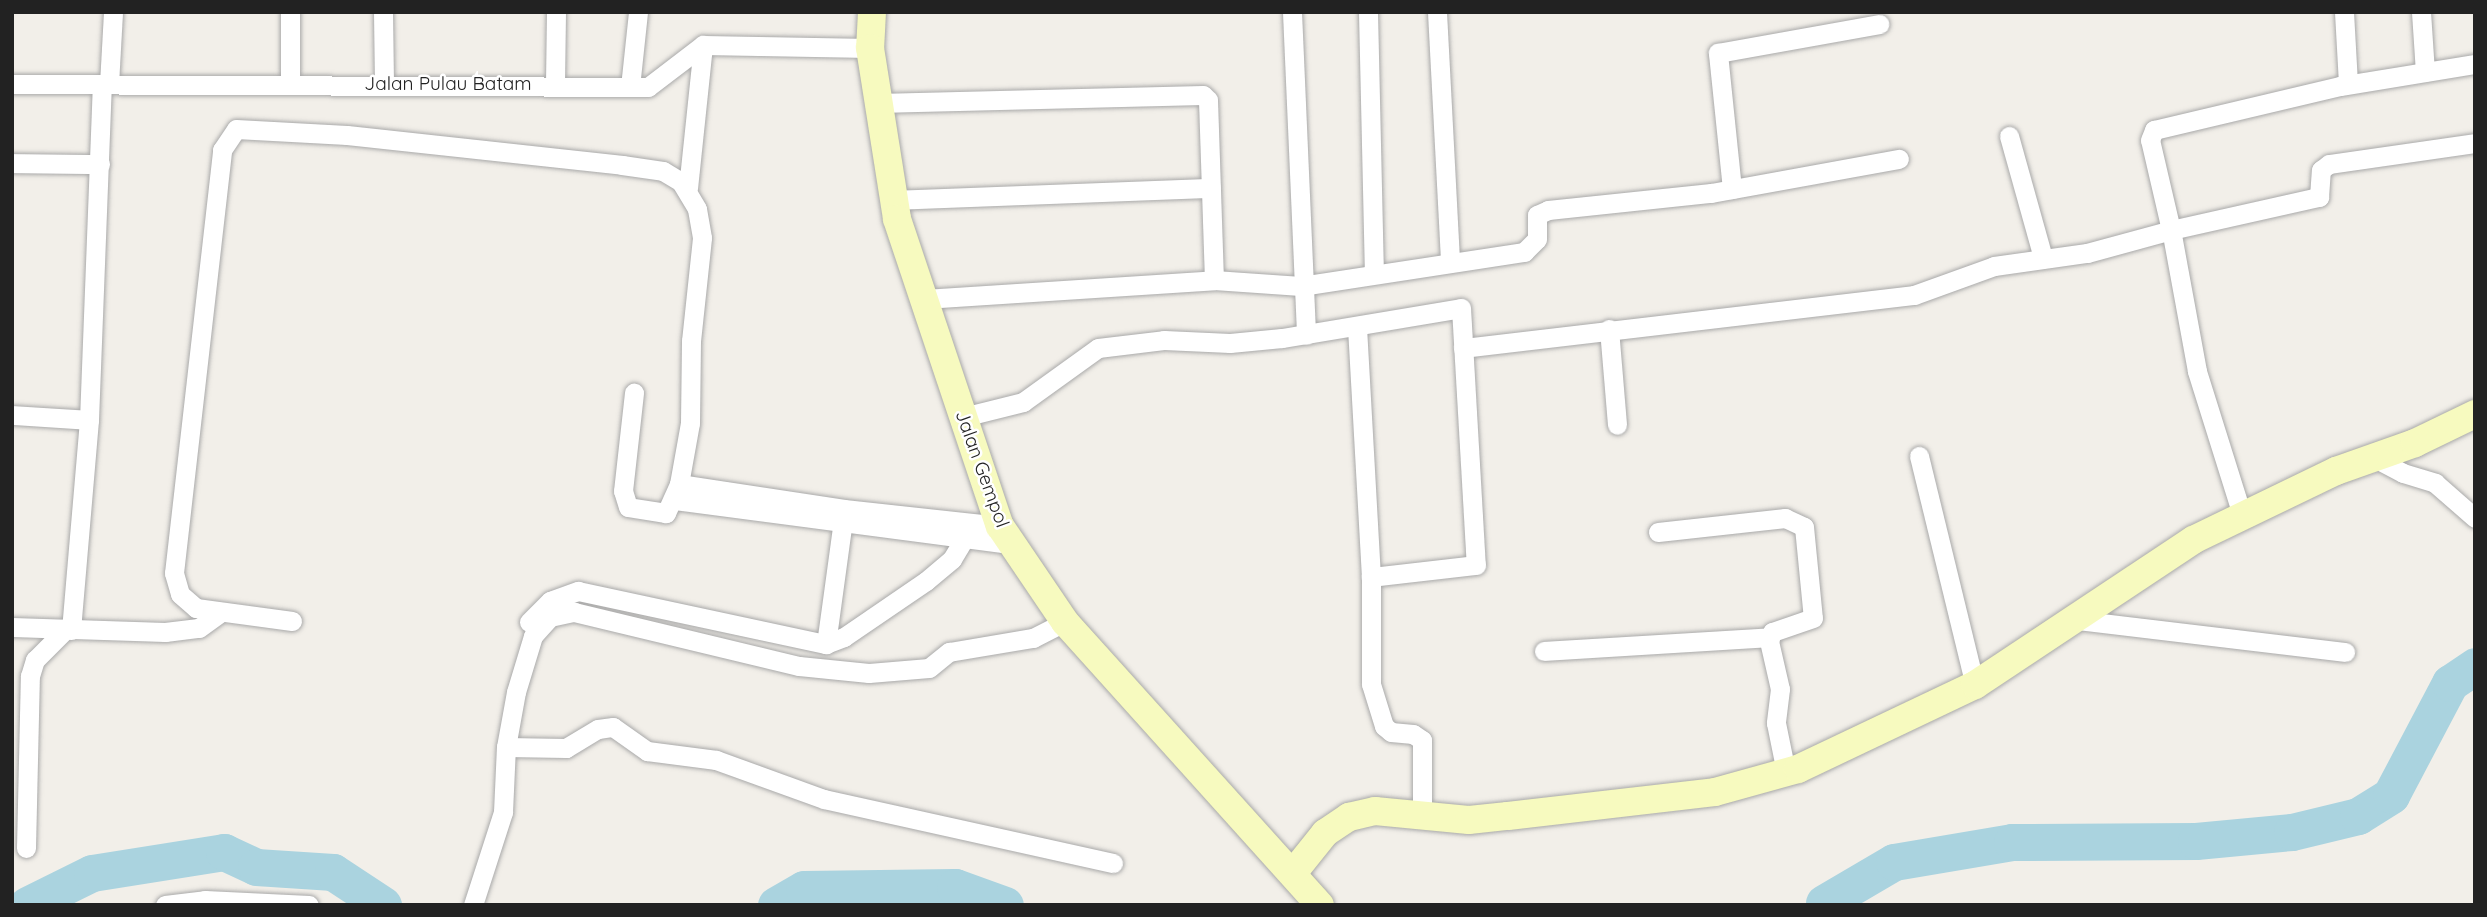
<!DOCTYPE html>
<html>
<head>
<meta charset="utf-8">
<style>
  body { margin:0 }
  #map { position:relative; width:2487px; height:917px; overflow:hidden; background:#f2efe9; font-family:Quicksand,sans-serif }
  div>[style] { position:absolute }
  .river>* { height:37px; margin:-18.5px; padding:0 18.5px; transform-origin:18.5px; border-radius:18.5px; background:#aad3df }
  .roads { filter:drop-shadow(0 0 2px #a9a9a9) drop-shadow(0 0 2px #a9a9a9) }
  .street>* { height:19px; margin:-9.5px; padding:0 9.5px; transform-origin:9.5px; border-radius:9.5px; background:#fff }
  .secondary>* { height:28px; margin:-14px; padding:0 14px; transform-origin:14px; border-radius:14px; background:#f7fabf }
  span { translate:-50% -50%; white-space:nowrap; text-align:center; line-height:1.15; -webkit-text-stroke:5px #fff; paint-order:stroke }
  .street-label { font-size:19px; color:#222 }
  .frame { position:absolute; inset:0; border:14px solid #222; pointer-events:none }
</style>
</head>
<body>
<div id="map">
  <div class="river">
    <div style="left:1824px;top:903px;width:81px;rotate:-30.4deg"></div>
    <div style="left:1894px;top:862px;width:120px;rotate:-9.6deg"></div>
    <div style="left:2012px;top:842px;width:184px;rotate:-0.3deg"></div>
    <div style="left:2196px;top:841px;width:96px;rotate:-5.4deg"></div>
    <div style="left:2292px;top:832px;width:68px;rotate:-13.6deg"></div>
    <div style="left:2358px;top:816px;width:39px;rotate:-32deg"></div>
    <div style="left:2391px;top:795px;width:127px;rotate:-62.2deg"></div>
    <div style="left:2450px;top:683px;width:30px;rotate:-34deg"></div>
    <div style="left:27px;top:905px;width:72px;rotate:-26.2deg"></div>
    <div style="left:92px;top:873px;width:134px;rotate:-9deg"></div>
    <div style="left:224px;top:852px;width:35px;rotate:25deg"></div>
    <div style="left:256px;top:867px;width:77px;rotate:3.7deg"></div>
    <div style="left:333px;top:872px;width:60px;rotate:33.4deg"></div>
    <div style="left:776px;top:905px;width:32px;rotate:-30deg"></div>
    <div style="left:804px;top:889px;width:151px;rotate:-0.8deg"></div>
    <div style="left:955px;top:887px;width:53px;rotate:19.8deg"></div>
  </div>
  <div class="roads">
    <div class="street">
      <div style="left:290px;top:12px;width:70px;rotate:90deg"></div>
      <div style="left:383px;top:12px;width:73px;rotate:89.2deg"></div>
      <div style="left:1292px;top:12px;width:323px;rotate:87.5deg"></div>
      <div style="left:1368px;top:12px;width:261px;rotate:88.7deg"></div>
      <div style="left:1437px;top:12px;width:250px;rotate:87deg"></div>
      <div style="left:2344px;top:12px;width:72px;rotate:86.8deg"></div>
      <div style="left:2421px;top:12px;width:60px;rotate:86.2deg"></div>
      <div style="left:12px;top:84px;width:636px;rotate:0.27deg"></div>
      <div style="left:648px;top:87px;width:69px;rotate:-37.4deg"></div>
      <div style="left:703px;top:45px;width:167px;rotate:1deg"></div>
      <div style="left:109px;top:84px;width:72px;rotate:-86.8deg"></div>
      <div style="left:555px;top:84px;width:72px;rotate:-89.2deg"></div>
      <div style="left:630px;top:87px;width:75px;rotate:-83.9deg"></div>
      <div style="left:877px;top:103px;width:326px;rotate:-1.4deg"></div>
      <div style="left:1203px;top:95px;width:7px;rotate:45deg"></div>
      <div style="left:1208px;top:100px;width:180px;rotate:88.1deg"></div>
      <div style="left:2009px;top:136px;width:127px;rotate:74.4deg"></div>
      <div style="left:12px;top:163px;width:88px;rotate:0.7deg"></div>
      <div style="left:688px;top:188px;width:144px;rotate:-84deg"></div>
      <div style="left:1732px;top:189px;width:137px;rotate:-95.9deg"></div>
      <div style="left:1718px;top:53px;width:164px;rotate:-10.2deg"></div>
      <div style="left:894px;top:200px;width:317px;rotate:-2.2deg"></div>
      <div style="left:924px;top:299px;width:291px;rotate:-3.7deg"></div>
      <div style="left:1214px;top:280px;width:87px;rotate:3.9deg"></div>
      <div style="left:1301px;top:286px;width:226px;rotate:-8.7deg"></div>
      <div style="left:1524px;top:252px;width:18px;rotate:-45deg"></div>
      <div style="left:1537px;top:239px;width:24px;rotate:-90deg"></div>
      <div style="left:1537px;top:215px;width:12px;rotate:-24deg"></div>
      <div style="left:1548px;top:210px;width:164px;rotate:-6deg"></div>
      <div style="left:1711px;top:193px;width:191px;rotate:-10.3deg"></div>
      <div style="left:1357px;top:327px;width:250px;rotate:86.8deg"></div>
      <div style="left:1371px;top:577px;width:107px;rotate:90deg"></div>
      <div style="left:1371px;top:684px;width:44px;rotate:72.8deg"></div>
      <div style="left:1384px;top:726px;width:9px;rotate:41deg"></div>
      <div style="left:1391px;top:732px;width:22px;rotate:5deg"></div>
      <div style="left:1413px;top:734px;width:11px;rotate:34deg"></div>
      <div style="left:1422px;top:740px;width:75px;rotate:90deg"></div>
      <div style="left:1609px;top:329px;width:96px;rotate:85.2deg"></div>
      <div style="left:1463px;top:348px;width:454px;rotate:-6.7deg"></div>
      <div style="left:1914px;top:295px;width:85px;rotate:-19.9deg"></div>
      <div style="left:1994px;top:266px;width:94px;rotate:-8deg"></div>
      <div style="left:2087px;top:253px;width:87px;rotate:-15.3deg"></div>
      <div style="left:2171px;top:230px;width:92px;rotate:-103.1deg"></div>
      <div style="left:2150px;top:140px;width:11px;rotate:-68deg"></div>
      <div style="left:2154px;top:130px;width:191px;rotate:-13.3deg"></div>
      <div style="left:2340px;top:86px;width:137px;rotate:-9.3deg"></div>
      <div style="left:12px;top:415px;width:77px;rotate:3.7deg"></div>
      <div style="left:963px;top:417px;width:62px;rotate:-14deg"></div>
      <div style="left:1023px;top:402px;width:92px;rotate:-35.8deg"></div>
      <div style="left:1098px;top:348px;width:66px;rotate:-6.9deg"></div>
      <div style="left:1164px;top:340px;width:66px;rotate:2.6deg"></div>
      <div style="left:1230px;top:343px;width:52px;rotate:-5.5deg"></div>
      <div style="left:1282px;top:338px;width:181px;rotate:-9.5deg"></div>
      <div style="left:1461px;top:308px;width:257px;rotate:86.7deg"></div>
      <div style="left:1476px;top:565px;width:106px;rotate:173.5deg"></div>
      <div style="left:1919px;top:456px;width:236px;rotate:76.3deg"></div>
      <div style="left:2371px;top:456px;width:36px;rotate:28deg"></div>
      <div style="left:2403px;top:473px;width:34px;rotate:17deg"></div>
      <div style="left:2435px;top:483px;width:53px;rotate:41.2deg"></div>
      <div style="left:679px;top:484px;width:167px;rotate:8.6deg"></div>
      <div style="left:844px;top:509px;width:157px;rotate:6.2deg"></div>
      <div style="left:675px;top:500px;width:338px;rotate:7.5deg"></div>
      <div style="left:2242px;top:515px;width:151px;rotate:-107.4deg"></div>
      <div style="left:2197px;top:371px;width:143px;rotate:-100.4deg"></div>
      <div style="left:2171px;top:230px;width:152px;rotate:-12.6deg"></div>
      <div style="left:2319px;top:197px;width:27px;rotate:-86deg"></div>
      <div style="left:2321px;top:170px;width:10px;rotate:-37deg"></div>
      <div style="left:2329px;top:164px;width:148px;rotate:-8.2deg"></div>
      <div style="left:1658px;top:532px;width:128px;rotate:-6.3deg"></div>
      <div style="left:1785px;top:518px;width:21px;rotate:25deg"></div>
      <div style="left:1804px;top:527px;width:91px;rotate:84.4deg"></div>
      <div style="left:1813px;top:618px;width:43px;rotate:161.1deg"></div>
      <div style="left:1772px;top:632px;width:9px;rotate:108deg"></div>
      <div style="left:1769px;top:641px;width:49px;rotate:77.1deg"></div>
      <div style="left:1780px;top:689px;width:34px;rotate:97deg"></div>
      <div style="left:1776px;top:723px;width:50px;rotate:78.5deg"></div>
      <div style="left:2077px;top:620px;width:270px;rotate:6.8deg"></div>
      <div style="left:292px;top:621px;width:97px;rotate:-172.3deg"></div>
      <div style="left:196px;top:608px;width:21px;rotate:-139deg"></div>
      <div style="left:180px;top:594px;width:22px;rotate:-106deg"></div>
      <div style="left:174px;top:573px;width:426px;rotate:-83.5deg"></div>
      <div style="left:222px;top:150px;width:25px;rotate:-56deg"></div>
      <div style="left:236px;top:129px;width:111px;rotate:3.1deg"></div>
      <div style="left:347px;top:135px;width:277px;rotate:6.2deg"></div>
      <div style="left:622px;top:165px;width:41px;rotate:8.3deg"></div>
      <div style="left:663px;top:171px;width:21px;rotate:31deg"></div>
      <div style="left:681px;top:182px;width:31px;rotate:59deg"></div>
      <div style="left:697px;top:209px;width:29px;rotate:80deg"></div>
      <div style="left:702px;top:238px;width:104px;rotate:96.1deg"></div>
      <div style="left:691px;top:341px;width:82px;rotate:90.7deg"></div>
      <div style="left:690px;top:423px;width:62px;rotate:100.2deg"></div>
      <div style="left:679px;top:484px;width:32px;rotate:114deg"></div>
      <div style="left:666px;top:513px;width:38px;rotate:-171deg"></div>
      <div style="left:628px;top:507px;width:17px;rotate:-107deg"></div>
      <div style="left:623px;top:491px;width:99px;rotate:-83.6deg"></div>
      <div style="left:529px;top:622px;width:30px;rotate:-45deg"></div>
      <div style="left:550px;top:601px;width:30px;rotate:-20deg"></div>
      <div style="left:578px;top:591px;width:254px;rotate:12.1deg"></div>
      <div style="left:826px;top:644px;width:19px;rotate:-21deg"></div>
      <div style="left:844px;top:637px;width:99px;rotate:-34.3deg"></div>
      <div style="left:926px;top:581px;width:34px;rotate:-40deg"></div>
      <div style="left:952px;top:559px;width:23px;rotate:-59deg"></div>
      <div style="left:12px;top:627px;width:153px;rotate:1.9deg"></div>
      <div style="left:165px;top:632px;width:34px;rotate:-7deg"></div>
      <div style="left:199px;top:628px;width:26px;rotate:-36deg"></div>
      <div style="left:71px;top:630px;width:211px;rotate:-85.1deg"></div>
      <div style="left:89px;top:420px;width:336px;rotate:-87.8deg"></div>
      <div style="left:826px;top:644px;width:132px;rotate:-82.2deg"></div>
      <div style="left:1544px;top:651px;width:226px;rotate:-3.5deg"></div>
      <div style="left:506px;top:747px;width:60px;rotate:1deg"></div>
      <div style="left:566px;top:748px;width:37px;rotate:-31deg"></div>
      <div style="left:598px;top:729px;width:15px;rotate:-8deg"></div>
      <div style="left:613px;top:727px;width:42px;rotate:35.2deg"></div>
      <div style="left:647px;top:751px;width:70px;rotate:7.4deg"></div>
      <div style="left:716px;top:760px;width:115px;rotate:19.9deg"></div>
      <div style="left:824px;top:799px;width:296px;rotate:12.5deg"></div>
      <div style="left:26px;top:848px;width:172px;rotate:-88.7deg"></div>
      <div style="left:30px;top:676px;width:17px;rotate:-73deg"></div>
      <div style="left:35px;top:660px;width:42px;rotate:-45deg"></div>
      <div style="left:165px;top:905px;width:40px;rotate:-7.1deg"></div>
      <div style="left:205px;top:900px;width:104px;rotate:2.8deg"></div>
      <div style="left:473px;top:905px;width:98px;rotate:-72.1deg"></div>
      <div style="left:503px;top:812px;width:65px;rotate:-87.4deg"></div>
      <div style="left:506px;top:747px;width:56px;rotate:-79.7deg"></div>
      <div style="left:516px;top:692px;width:59px;rotate:-73.1deg"></div>
      <div style="left:533px;top:636px;width:25px;rotate:-48deg"></div>
      <div style="left:550px;top:617px;width:25px;rotate:-12deg"></div>
      <div style="left:574px;top:612px;width:231px;rotate:13.5deg"></div>
      <div style="left:799px;top:666px;width:70px;rotate:5.7deg"></div>
      <div style="left:869px;top:673px;width:60px;rotate:-4.8deg"></div>
      <div style="left:929px;top:668px;width:26px;rotate:-39deg"></div>
      <div style="left:949px;top:652px;width:85px;rotate:-9.5deg"></div>
      <div style="left:1033px;top:638px;width:36px;rotate:-27deg"></div>
    </div>
    <div class="secondary">
      <div style="left:872px;top:12px;width:36px;rotate:93deg"></div>
      <div style="left:870px;top:48px;width:173px;rotate:81deg"></div>
      <div style="left:897px;top:219px;width:324px;rotate:71.5deg"></div>
      <div style="left:1000px;top:526px;width:116px;rotate:55.9deg"></div>
      <div style="left:1065px;top:622px;width:381px;rotate:48deg"></div>
      <div style="left:1293px;top:873px;width:51px;rotate:-51.3deg"></div>
      <div style="left:1325px;top:833px;width:29px;rotate:-34deg"></div>
      <div style="left:1349px;top:817px;width:27px;rotate:-13deg"></div>
      <div style="left:1375px;top:811px;width:94px;rotate:5.5deg"></div>
      <div style="left:1469px;top:820px;width:39px;rotate:-6deg"></div>
      <div style="left:1508px;top:816px;width:208px;rotate:-6.6deg"></div>
      <div style="left:1715px;top:792px;width:86px;rotate:-15.5deg"></div>
      <div style="left:1798px;top:769px;width:196px;rotate:-25.4deg"></div>
      <div style="left:1975px;top:685px;width:262px;rotate:-33.6deg"></div>
      <div style="left:2193px;top:540px;width:159px;rotate:-25.8deg"></div>
      <div style="left:2336px;top:471px;width:84px;rotate:-19.5deg"></div>
      <div style="left:2415px;top:443px;width:67px;rotate:-25.8deg"></div>
    </div>
  </div>
  <div class="street-label">
    <span style="left:448px;top:84px">Jalan Pulau Batam</span>
    <span style="left:982px;top:469px;rotate:70deg">Jalan Gempol</span>
  </div>
  <div class="frame"></div>
</div>
</body>
</html>
